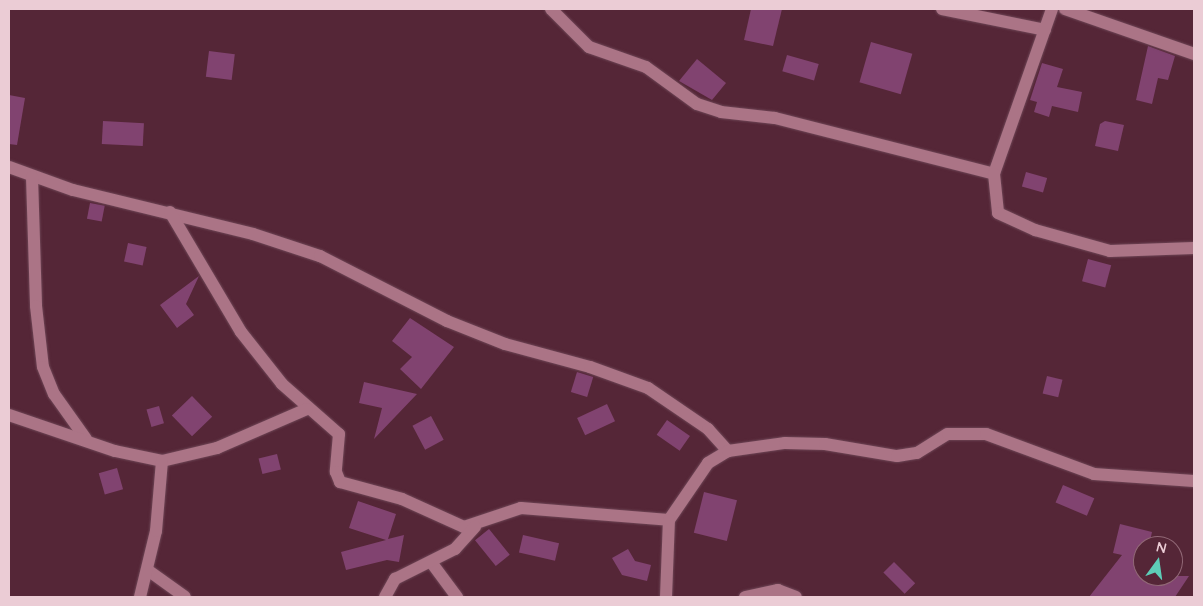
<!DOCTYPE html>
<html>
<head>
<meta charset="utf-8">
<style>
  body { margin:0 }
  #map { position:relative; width:1203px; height:606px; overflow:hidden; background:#552637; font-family:Quicksand,sans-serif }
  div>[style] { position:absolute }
  .building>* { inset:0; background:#814370; transform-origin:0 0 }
  .roads { filter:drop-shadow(0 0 1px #6e4656) drop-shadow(0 0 1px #6e4656) }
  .street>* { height:12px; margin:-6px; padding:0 6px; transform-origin:6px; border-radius:6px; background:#ab7486 }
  span { translate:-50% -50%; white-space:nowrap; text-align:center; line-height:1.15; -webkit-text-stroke:4px #552637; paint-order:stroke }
  .frame { position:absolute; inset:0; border:10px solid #ebccd5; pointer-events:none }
  .north { position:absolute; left:1133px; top:536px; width:50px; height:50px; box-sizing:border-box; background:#552637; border:1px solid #916876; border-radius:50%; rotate:14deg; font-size:14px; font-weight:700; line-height:20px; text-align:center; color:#ebccd5 }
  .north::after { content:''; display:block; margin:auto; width:18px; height:22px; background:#5eceb8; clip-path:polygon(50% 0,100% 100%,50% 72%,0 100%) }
</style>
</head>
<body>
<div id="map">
  <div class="building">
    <div style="clip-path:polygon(751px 9px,782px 9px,773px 46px,744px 40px)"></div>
    <div style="left:871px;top:42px;width:43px;height:42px;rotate:16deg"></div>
    <div style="clip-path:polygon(1148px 46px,1175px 56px,1168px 80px,1158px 78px,1152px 104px,1136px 100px)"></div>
    <div style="left:209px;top:51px;width:26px;height:26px;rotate:7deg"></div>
    <div style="left:787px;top:55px;width:33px;height:17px;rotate:16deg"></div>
    <div style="clip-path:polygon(697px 59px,726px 83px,712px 100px,679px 81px)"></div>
    <div style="clip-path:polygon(1042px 63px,1063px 69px,1057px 87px,1082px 92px,1078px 112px,1052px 106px,1049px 117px,1034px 112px,1037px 102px,1030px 100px)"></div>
    <div style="clip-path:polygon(9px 95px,25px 98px,17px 145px,9px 144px)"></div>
    <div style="left:103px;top:121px;width:41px;height:23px;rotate:3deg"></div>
    <div style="clip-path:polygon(1105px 121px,1124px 125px,1118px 151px,1095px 146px,1100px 124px)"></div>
    <div style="left:1026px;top:172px;width:22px;height:15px;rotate:16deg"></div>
    <div style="left:90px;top:203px;width:15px;height:16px;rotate:11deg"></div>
    <div style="left:128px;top:243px;width:19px;height:19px;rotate:12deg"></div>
    <div style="left:1088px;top:259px;width:24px;height:23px;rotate:15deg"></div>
    <div style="clip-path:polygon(199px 276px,186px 304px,194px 315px,177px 328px,160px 305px)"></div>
    <div style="clip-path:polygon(410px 318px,454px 347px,421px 389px,400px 369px,412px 357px,392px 341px)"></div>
    <div style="left:577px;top:372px;width:17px;height:21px;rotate:17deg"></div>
    <div style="left:1047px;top:376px;width:16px;height:18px;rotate:14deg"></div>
    <div style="clip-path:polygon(364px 382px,417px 394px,374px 439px,382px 408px,359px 403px)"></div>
    <div style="left:192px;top:396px;width:29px;height:28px;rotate:46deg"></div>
    <div style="left:607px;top:404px;width:19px;height:33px;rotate:65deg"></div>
    <div style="left:159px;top:406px;width:18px;height:13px;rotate:74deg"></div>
    <div style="left:431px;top:416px;width:27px;height:21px;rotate:62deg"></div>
    <div style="left:667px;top:420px;width:28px;height:18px;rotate:35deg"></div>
    <div style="left:277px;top:454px;width:16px;height:19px;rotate:76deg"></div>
    <div style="left:117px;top:468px;width:22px;height:19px;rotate:74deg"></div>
    <div style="left:1063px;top:485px;width:34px;height:19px;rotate:23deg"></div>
    <div style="left:704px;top:492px;width:34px;height:42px;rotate:14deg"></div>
    <div style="clip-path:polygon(358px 501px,396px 514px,388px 539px,404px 535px,399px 562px,387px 560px,346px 570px,341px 552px,386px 540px,349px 528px)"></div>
    <div style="clip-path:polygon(1120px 524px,1152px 532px,1149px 546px,1143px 546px,1143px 576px,1189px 576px,1175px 597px,1089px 597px,1122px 555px,1113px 553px)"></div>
    <div style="left:489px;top:529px;width:33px;height:18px;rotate:51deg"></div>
    <div style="left:523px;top:535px;width:37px;height:18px;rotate:13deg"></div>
    <div style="clip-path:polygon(628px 549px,635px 561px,651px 565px,647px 581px,622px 575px,612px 558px)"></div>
    <div style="left:894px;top:562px;width:30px;height:15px;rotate:45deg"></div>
  </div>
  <div class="roads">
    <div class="street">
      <div style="left:551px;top:9px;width:54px;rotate:45deg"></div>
      <div style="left:589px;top:47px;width:60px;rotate:19.3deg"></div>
      <div style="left:646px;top:67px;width:63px;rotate:36deg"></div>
      <div style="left:697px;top:104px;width:25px;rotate:18deg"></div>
      <div style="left:721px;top:112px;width:54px;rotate:6.3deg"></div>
      <div style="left:775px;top:118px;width:226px;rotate:14.3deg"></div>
      <div style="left:942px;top:9px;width:105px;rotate:11.5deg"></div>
      <div style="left:1052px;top:9px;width:175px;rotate:109.4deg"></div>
      <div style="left:994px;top:174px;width:39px;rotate:84deg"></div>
      <div style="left:998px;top:213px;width:41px;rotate:24.7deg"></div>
      <div style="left:1035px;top:230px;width:78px;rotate:15.6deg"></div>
      <div style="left:1110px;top:251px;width:84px;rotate:-2deg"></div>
      <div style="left:1065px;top:9px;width:137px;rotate:19.2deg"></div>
      <div style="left:9px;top:167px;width:68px;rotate:19.8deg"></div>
      <div style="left:73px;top:190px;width:185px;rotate:13.7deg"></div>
      <div style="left:253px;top:234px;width:71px;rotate:18.2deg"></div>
      <div style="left:320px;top:256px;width:143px;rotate:27.1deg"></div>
      <div style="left:447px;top:321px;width:62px;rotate:21.6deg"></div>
      <div style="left:505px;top:344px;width:88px;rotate:15.1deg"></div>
      <div style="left:590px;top:367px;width:62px;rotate:19.9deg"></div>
      <div style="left:648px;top:388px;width:73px;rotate:34.3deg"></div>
      <div style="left:708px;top:429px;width:30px;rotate:48deg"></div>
      <div style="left:32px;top:177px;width:129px;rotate:88.2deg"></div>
      <div style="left:36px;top:306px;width:61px;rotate:83.5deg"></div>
      <div style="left:43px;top:367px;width:29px;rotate:68deg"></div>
      <div style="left:54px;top:394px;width:55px;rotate:54.6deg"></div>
      <div style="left:170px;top:212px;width:139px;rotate:59.4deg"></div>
      <div style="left:241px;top:332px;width:66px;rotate:51.7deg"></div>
      <div style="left:282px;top:384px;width:76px;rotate:41.3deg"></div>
      <div style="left:339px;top:434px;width:38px;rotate:95deg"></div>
      <div style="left:336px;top:472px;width:11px;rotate:68deg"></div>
      <div style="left:340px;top:482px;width:64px;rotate:15.3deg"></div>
      <div style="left:402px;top:499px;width:68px;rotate:24.3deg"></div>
      <div style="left:464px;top:527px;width:60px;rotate:-18.4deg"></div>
      <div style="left:521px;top:508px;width:148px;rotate:4.6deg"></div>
      <div style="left:669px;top:520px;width:69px;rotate:-55.6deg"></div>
      <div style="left:708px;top:463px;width:23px;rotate:-31deg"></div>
      <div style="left:728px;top:451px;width:58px;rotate:-8deg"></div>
      <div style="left:785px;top:443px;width:40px;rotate:1.4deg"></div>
      <div style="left:825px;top:444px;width:73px;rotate:9.5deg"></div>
      <div style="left:897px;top:456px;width:20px;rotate:-9deg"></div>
      <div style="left:917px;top:453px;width:36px;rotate:-32deg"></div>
      <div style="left:948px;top:434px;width:38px"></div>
      <div style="left:986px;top:434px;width:115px;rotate:20.3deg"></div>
      <div style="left:1094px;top:474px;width:100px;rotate:4deg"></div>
      <div style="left:9px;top:415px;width:112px;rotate:18.8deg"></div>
      <div style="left:115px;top:451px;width:48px;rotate:12deg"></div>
      <div style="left:162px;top:461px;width:57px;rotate:-13.3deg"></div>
      <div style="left:217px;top:448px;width:98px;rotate:-23.4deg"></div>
      <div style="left:431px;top:562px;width:44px;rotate:53.4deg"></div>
      <div style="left:149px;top:571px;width:44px;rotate:35.8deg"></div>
      <div style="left:140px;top:597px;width:68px;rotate:-76.4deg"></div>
      <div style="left:156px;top:531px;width:70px;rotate:-85.1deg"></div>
      <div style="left:385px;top:597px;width:21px;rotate:-61deg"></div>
      <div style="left:395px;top:579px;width:67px;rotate:-26.6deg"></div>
      <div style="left:455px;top:549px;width:30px;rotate:-48deg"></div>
      <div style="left:666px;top:597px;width:77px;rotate:-87.8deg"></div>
      <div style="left:745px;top:597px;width:34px;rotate:-12deg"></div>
      <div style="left:778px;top:590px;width:19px;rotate:21deg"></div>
    </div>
  </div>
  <div class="frame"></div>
  <div class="north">N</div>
</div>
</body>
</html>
